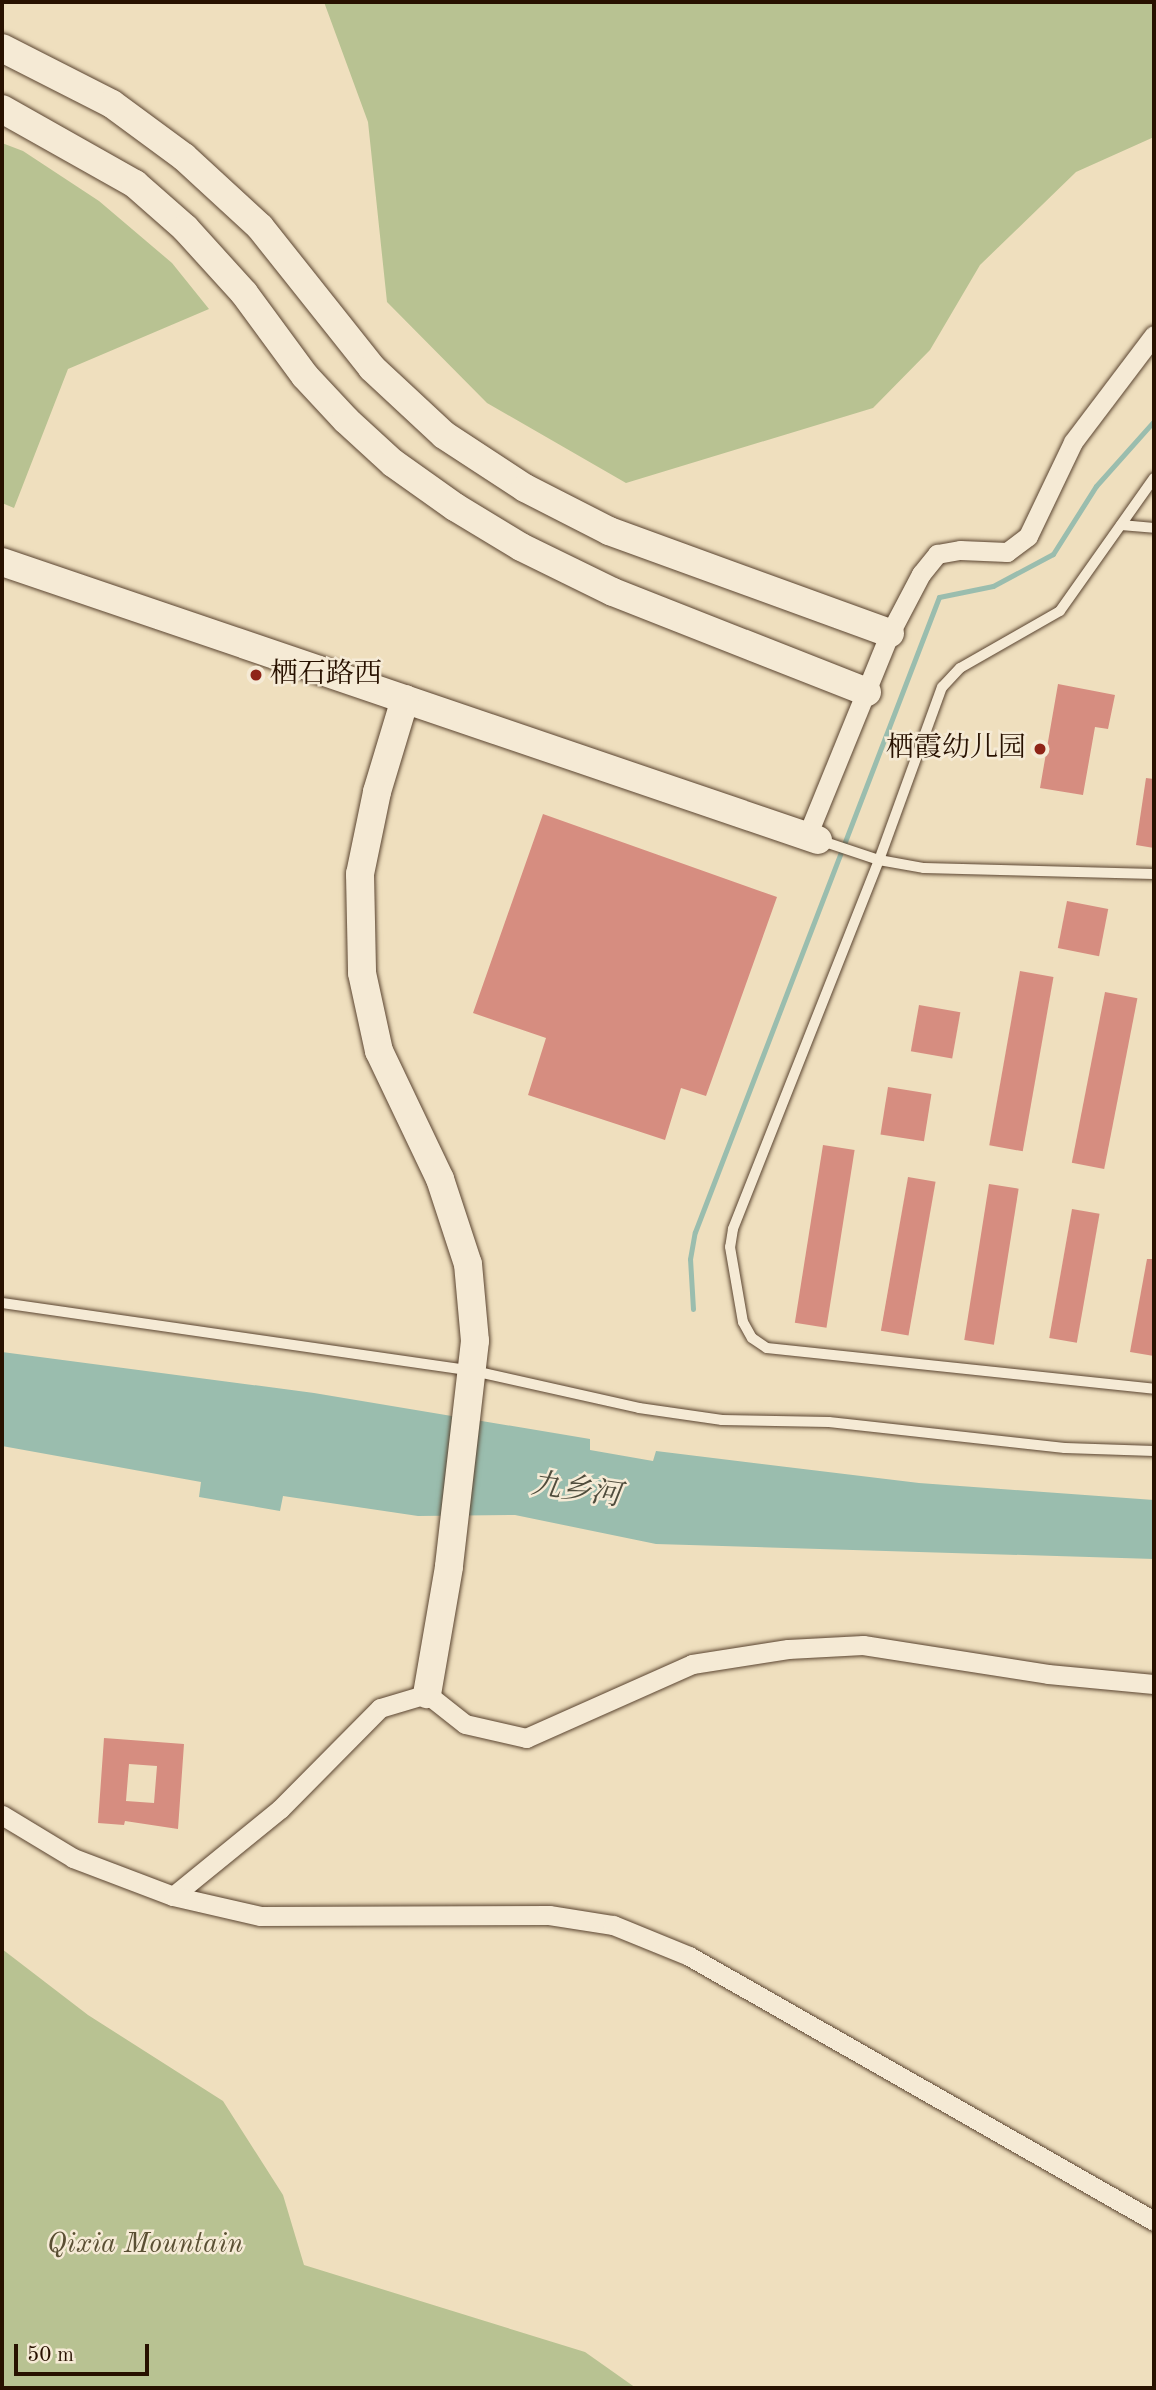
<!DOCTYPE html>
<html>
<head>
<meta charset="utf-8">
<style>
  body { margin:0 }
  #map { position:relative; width:1156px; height:2390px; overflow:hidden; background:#efdfbe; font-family:"Old Standard TT","Noto Serif SC",serif }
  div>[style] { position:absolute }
  .green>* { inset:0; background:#b8c292 }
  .water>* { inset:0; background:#9abdae }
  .stream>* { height:5px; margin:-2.5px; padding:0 2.5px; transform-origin:2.5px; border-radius:2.5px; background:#9abdae }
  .building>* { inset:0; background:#d68d80; transform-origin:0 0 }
  .roads { filter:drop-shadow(0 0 2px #5a4430) drop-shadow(0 0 2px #5a4430) }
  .lane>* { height:10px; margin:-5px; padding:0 5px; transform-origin:5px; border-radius:5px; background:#f5ead5 }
  .street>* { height:19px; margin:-9.5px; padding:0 9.5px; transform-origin:9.5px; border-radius:9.5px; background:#f5ead5 }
  .secondary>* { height:28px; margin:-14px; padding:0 14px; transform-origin:14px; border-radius:14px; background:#f5ead5 }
  .dots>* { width:19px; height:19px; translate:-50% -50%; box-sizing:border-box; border:4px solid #f5ead5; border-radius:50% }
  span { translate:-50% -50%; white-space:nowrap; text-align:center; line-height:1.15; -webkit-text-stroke:5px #f5ead5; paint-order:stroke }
  .poi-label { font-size:28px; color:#281100 }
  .left { translate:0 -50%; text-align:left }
  .right { translate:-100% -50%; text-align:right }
  .park-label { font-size:28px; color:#5a4f33; font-style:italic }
  .water-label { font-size:30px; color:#504d3d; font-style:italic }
  .frame { position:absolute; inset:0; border:4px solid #281100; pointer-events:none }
  .scale { position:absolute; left:14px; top:2344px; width:135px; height:32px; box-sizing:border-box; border:4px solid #281100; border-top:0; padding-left:9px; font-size:21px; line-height:24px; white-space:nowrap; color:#281100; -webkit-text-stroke:5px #f5ead5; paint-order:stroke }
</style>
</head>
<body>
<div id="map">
  <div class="green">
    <div style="clip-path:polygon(324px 2px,1154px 2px,1154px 137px,1076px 172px,980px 265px,930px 350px,873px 408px,626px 483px,487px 403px,387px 302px,368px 122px)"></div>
    <div style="clip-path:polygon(2px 143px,23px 151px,99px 201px,172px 263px,209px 309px,68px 369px,14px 508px,2px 503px)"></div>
    <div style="clip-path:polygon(2px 1949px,88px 2015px,223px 2101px,283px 2195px,304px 2265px,585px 2352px,636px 2388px,2px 2388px)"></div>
  </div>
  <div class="water">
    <div style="clip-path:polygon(2px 1352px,314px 1393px,590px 1439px,590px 1450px,653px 1461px,656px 1451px,919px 1483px,1154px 1500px,1154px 1559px,656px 1544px,515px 1515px,418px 1516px,283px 1496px,280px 1511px,199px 1497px,201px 1482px,2px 1446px)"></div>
  </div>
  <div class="stream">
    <div style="left:693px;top:1309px;width:50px;rotate:-93.4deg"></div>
    <div style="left:690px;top:1259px;width:27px;rotate:-80deg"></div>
    <div style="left:695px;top:1232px;width:680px;rotate:-68.98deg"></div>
    <div style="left:939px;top:597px;width:55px;rotate:-11.5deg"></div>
    <div style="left:993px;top:586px;width:68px;rotate:-28.1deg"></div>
    <div style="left:1053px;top:554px;width:80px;rotate:-57.7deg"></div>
    <div style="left:1096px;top:486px;width:87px;rotate:-48.3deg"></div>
  </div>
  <div class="building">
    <div style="clip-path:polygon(1058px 684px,1115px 695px,1108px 729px,1095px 727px,1083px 795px,1040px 788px)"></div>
    <div style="clip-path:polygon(1146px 778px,1154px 779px,1154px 848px,1136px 845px)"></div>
    <div style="clip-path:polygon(543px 814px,777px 897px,706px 1096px,681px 1088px,665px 1140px,528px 1095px,546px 1038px,473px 1013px)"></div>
    <div style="left:1067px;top:901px;width:42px;height:48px;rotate:11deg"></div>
    <div style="left:1020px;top:971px;width:34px;height:177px;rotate:10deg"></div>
    <div style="left:1105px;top:992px;width:33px;height:174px;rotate:11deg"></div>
    <div style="left:919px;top:1005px;width:42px;height:47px;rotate:10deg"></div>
    <div style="left:888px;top:1087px;width:44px;height:48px;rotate:9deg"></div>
    <div style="left:823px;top:1145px;width:32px;height:180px;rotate:9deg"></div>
    <div style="left:908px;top:1177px;width:28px;height:156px;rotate:10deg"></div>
    <div style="left:989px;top:1184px;width:30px;height:158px;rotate:9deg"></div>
    <div style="left:1072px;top:1209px;width:28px;height:131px;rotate:10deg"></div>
    <div style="clip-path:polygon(1147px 1259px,1154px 1259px,1154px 1356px,1130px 1352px)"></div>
    <div style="clip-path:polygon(evenodd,104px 1738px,184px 1744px,178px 1829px,125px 1821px,124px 1825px,98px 1823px,104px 1738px,129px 1764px,157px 1766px,154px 1803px,126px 1801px,129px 1764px)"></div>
  </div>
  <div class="roads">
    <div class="lane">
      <div style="left:1154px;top:478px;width:163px;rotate:125.3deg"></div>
      <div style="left:1060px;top:611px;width:115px;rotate:150.3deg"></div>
      <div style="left:960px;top:668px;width:26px;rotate:133deg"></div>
      <div style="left:942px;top:687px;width:184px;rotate:110deg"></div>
      <div style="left:879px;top:860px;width:397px;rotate:111.6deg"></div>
      <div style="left:733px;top:1229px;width:18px;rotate:99deg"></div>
      <div style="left:730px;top:1247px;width:76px;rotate:80.2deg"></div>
      <div style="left:743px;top:1322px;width:18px;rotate:61deg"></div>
      <div style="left:752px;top:1338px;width:18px;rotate:34deg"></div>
      <div style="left:767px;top:1348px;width:389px;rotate:6deg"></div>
      <div style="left:1121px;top:525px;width:33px;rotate:5deg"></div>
      <div style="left:819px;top:840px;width:63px;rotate:18.4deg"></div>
      <div style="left:879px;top:860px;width:46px;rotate:10.1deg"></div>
      <div style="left:924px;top:868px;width:230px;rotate:1.5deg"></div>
      <div style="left:2px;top:1303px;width:477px;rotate:8.2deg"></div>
      <div style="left:474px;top:1371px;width:169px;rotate:12.6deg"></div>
      <div style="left:639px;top:1408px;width:84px;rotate:8.2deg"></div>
      <div style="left:722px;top:1420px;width:107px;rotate:1.1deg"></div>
      <div style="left:829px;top:1422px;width:237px;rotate:6.3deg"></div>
      <div style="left:1065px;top:1448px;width:89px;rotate:1.9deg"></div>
    </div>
    <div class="street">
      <div style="left:807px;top:836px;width:219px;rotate:-67.8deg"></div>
      <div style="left:890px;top:633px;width:67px;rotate:-62.3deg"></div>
      <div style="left:921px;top:574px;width:26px;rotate:-51deg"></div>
      <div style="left:937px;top:554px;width:23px;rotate:-10deg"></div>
      <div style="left:960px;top:550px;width:47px;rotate:2.4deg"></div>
      <div style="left:1007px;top:552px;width:26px;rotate:-37deg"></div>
      <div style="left:1028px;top:536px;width:104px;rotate:-64.4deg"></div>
      <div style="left:1073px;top:442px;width:134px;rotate:-52.9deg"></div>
      <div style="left:2px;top:1815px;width:83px;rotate:31.2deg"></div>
      <div style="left:73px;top:1858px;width:107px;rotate:20.8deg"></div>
      <div style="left:173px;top:1896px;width:138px;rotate:-39.1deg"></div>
      <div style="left:280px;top:1809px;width:142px;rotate:-45.3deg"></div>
      <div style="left:380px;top:1708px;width:49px;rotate:-16.6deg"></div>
      <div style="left:427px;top:1694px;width:48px;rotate:38.3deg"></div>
      <div style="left:465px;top:1724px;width:63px;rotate:12.9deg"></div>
      <div style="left:526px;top:1738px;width:182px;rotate:-24deg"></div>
      <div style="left:692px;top:1664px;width:97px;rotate:-8.9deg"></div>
      <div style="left:788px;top:1649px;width:75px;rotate:-3.1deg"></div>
      <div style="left:863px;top:1645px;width:187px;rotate:8.9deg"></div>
      <div style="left:1048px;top:1674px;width:106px;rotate:5.4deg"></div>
      <div style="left:173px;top:1896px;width:89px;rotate:12.9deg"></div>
      <div style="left:260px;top:1916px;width:289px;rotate:-0.2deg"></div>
      <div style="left:549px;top:1915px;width:65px;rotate:8.9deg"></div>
      <div style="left:613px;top:1925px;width:82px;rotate:22.2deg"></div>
      <div style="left:689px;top:1956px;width:535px;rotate:29.68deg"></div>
    </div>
    <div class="secondary">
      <div style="left:2px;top:48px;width:123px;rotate:27deg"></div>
      <div style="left:112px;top:104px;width:89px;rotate:36.4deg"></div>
      <div style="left:184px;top:157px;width:103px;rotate:42.6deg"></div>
      <div style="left:260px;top:227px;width:180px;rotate:51.5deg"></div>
      <div style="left:372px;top:368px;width:98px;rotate:42.9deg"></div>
      <div style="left:444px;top:435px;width:97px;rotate:33.2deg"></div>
      <div style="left:525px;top:488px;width:94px;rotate:27.1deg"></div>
      <div style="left:609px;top:531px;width:299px;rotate:20deg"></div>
      <div style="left:2px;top:109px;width:153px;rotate:29.4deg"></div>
      <div style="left:135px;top:184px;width:67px;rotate:41.3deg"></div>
      <div style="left:185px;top:228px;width:88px;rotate:47.8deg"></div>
      <div style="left:244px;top:293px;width:103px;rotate:53.7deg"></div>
      <div style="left:305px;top:376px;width:60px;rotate:47deg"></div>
      <div style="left:346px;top:420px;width:64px;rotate:42.5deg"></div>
      <div style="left:393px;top:463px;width:76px;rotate:35.4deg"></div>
      <div style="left:455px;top:507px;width:77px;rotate:31.2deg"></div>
      <div style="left:521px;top:547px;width:102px;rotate:26.1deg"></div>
      <div style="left:613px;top:592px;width:273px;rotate:21.5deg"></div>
      <div style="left:2px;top:562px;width:862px;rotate:18.81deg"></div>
      <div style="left:405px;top:699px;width:97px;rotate:106.8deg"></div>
      <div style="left:377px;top:792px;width:84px;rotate:101.7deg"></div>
      <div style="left:360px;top:874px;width:99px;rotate:88.8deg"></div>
      <div style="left:362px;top:973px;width:80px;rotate:77.7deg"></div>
      <div style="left:379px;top:1051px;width:142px;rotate:64.5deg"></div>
      <div style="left:440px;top:1179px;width:89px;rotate:71.8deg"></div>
      <div style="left:468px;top:1264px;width:77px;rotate:84.8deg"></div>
      <div style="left:475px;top:1341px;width:227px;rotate:96.6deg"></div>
      <div style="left:449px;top:1567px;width:129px;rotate:99.8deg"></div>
    </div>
  </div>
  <div class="dots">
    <div style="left:256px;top:675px;background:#8f2418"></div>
    <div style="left:1040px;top:749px;background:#8f2418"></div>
  </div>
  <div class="poi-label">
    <span class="left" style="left:270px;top:675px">栖石路西</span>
    <span class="right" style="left:1026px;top:749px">栖霞幼儿园</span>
  </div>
  <div class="park-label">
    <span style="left:145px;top:2245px">Qixia Mountain</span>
  </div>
  <div class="water-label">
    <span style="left:576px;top:1491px;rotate:8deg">九乡河</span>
  </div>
  <div class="frame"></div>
  <div class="scale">50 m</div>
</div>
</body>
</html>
